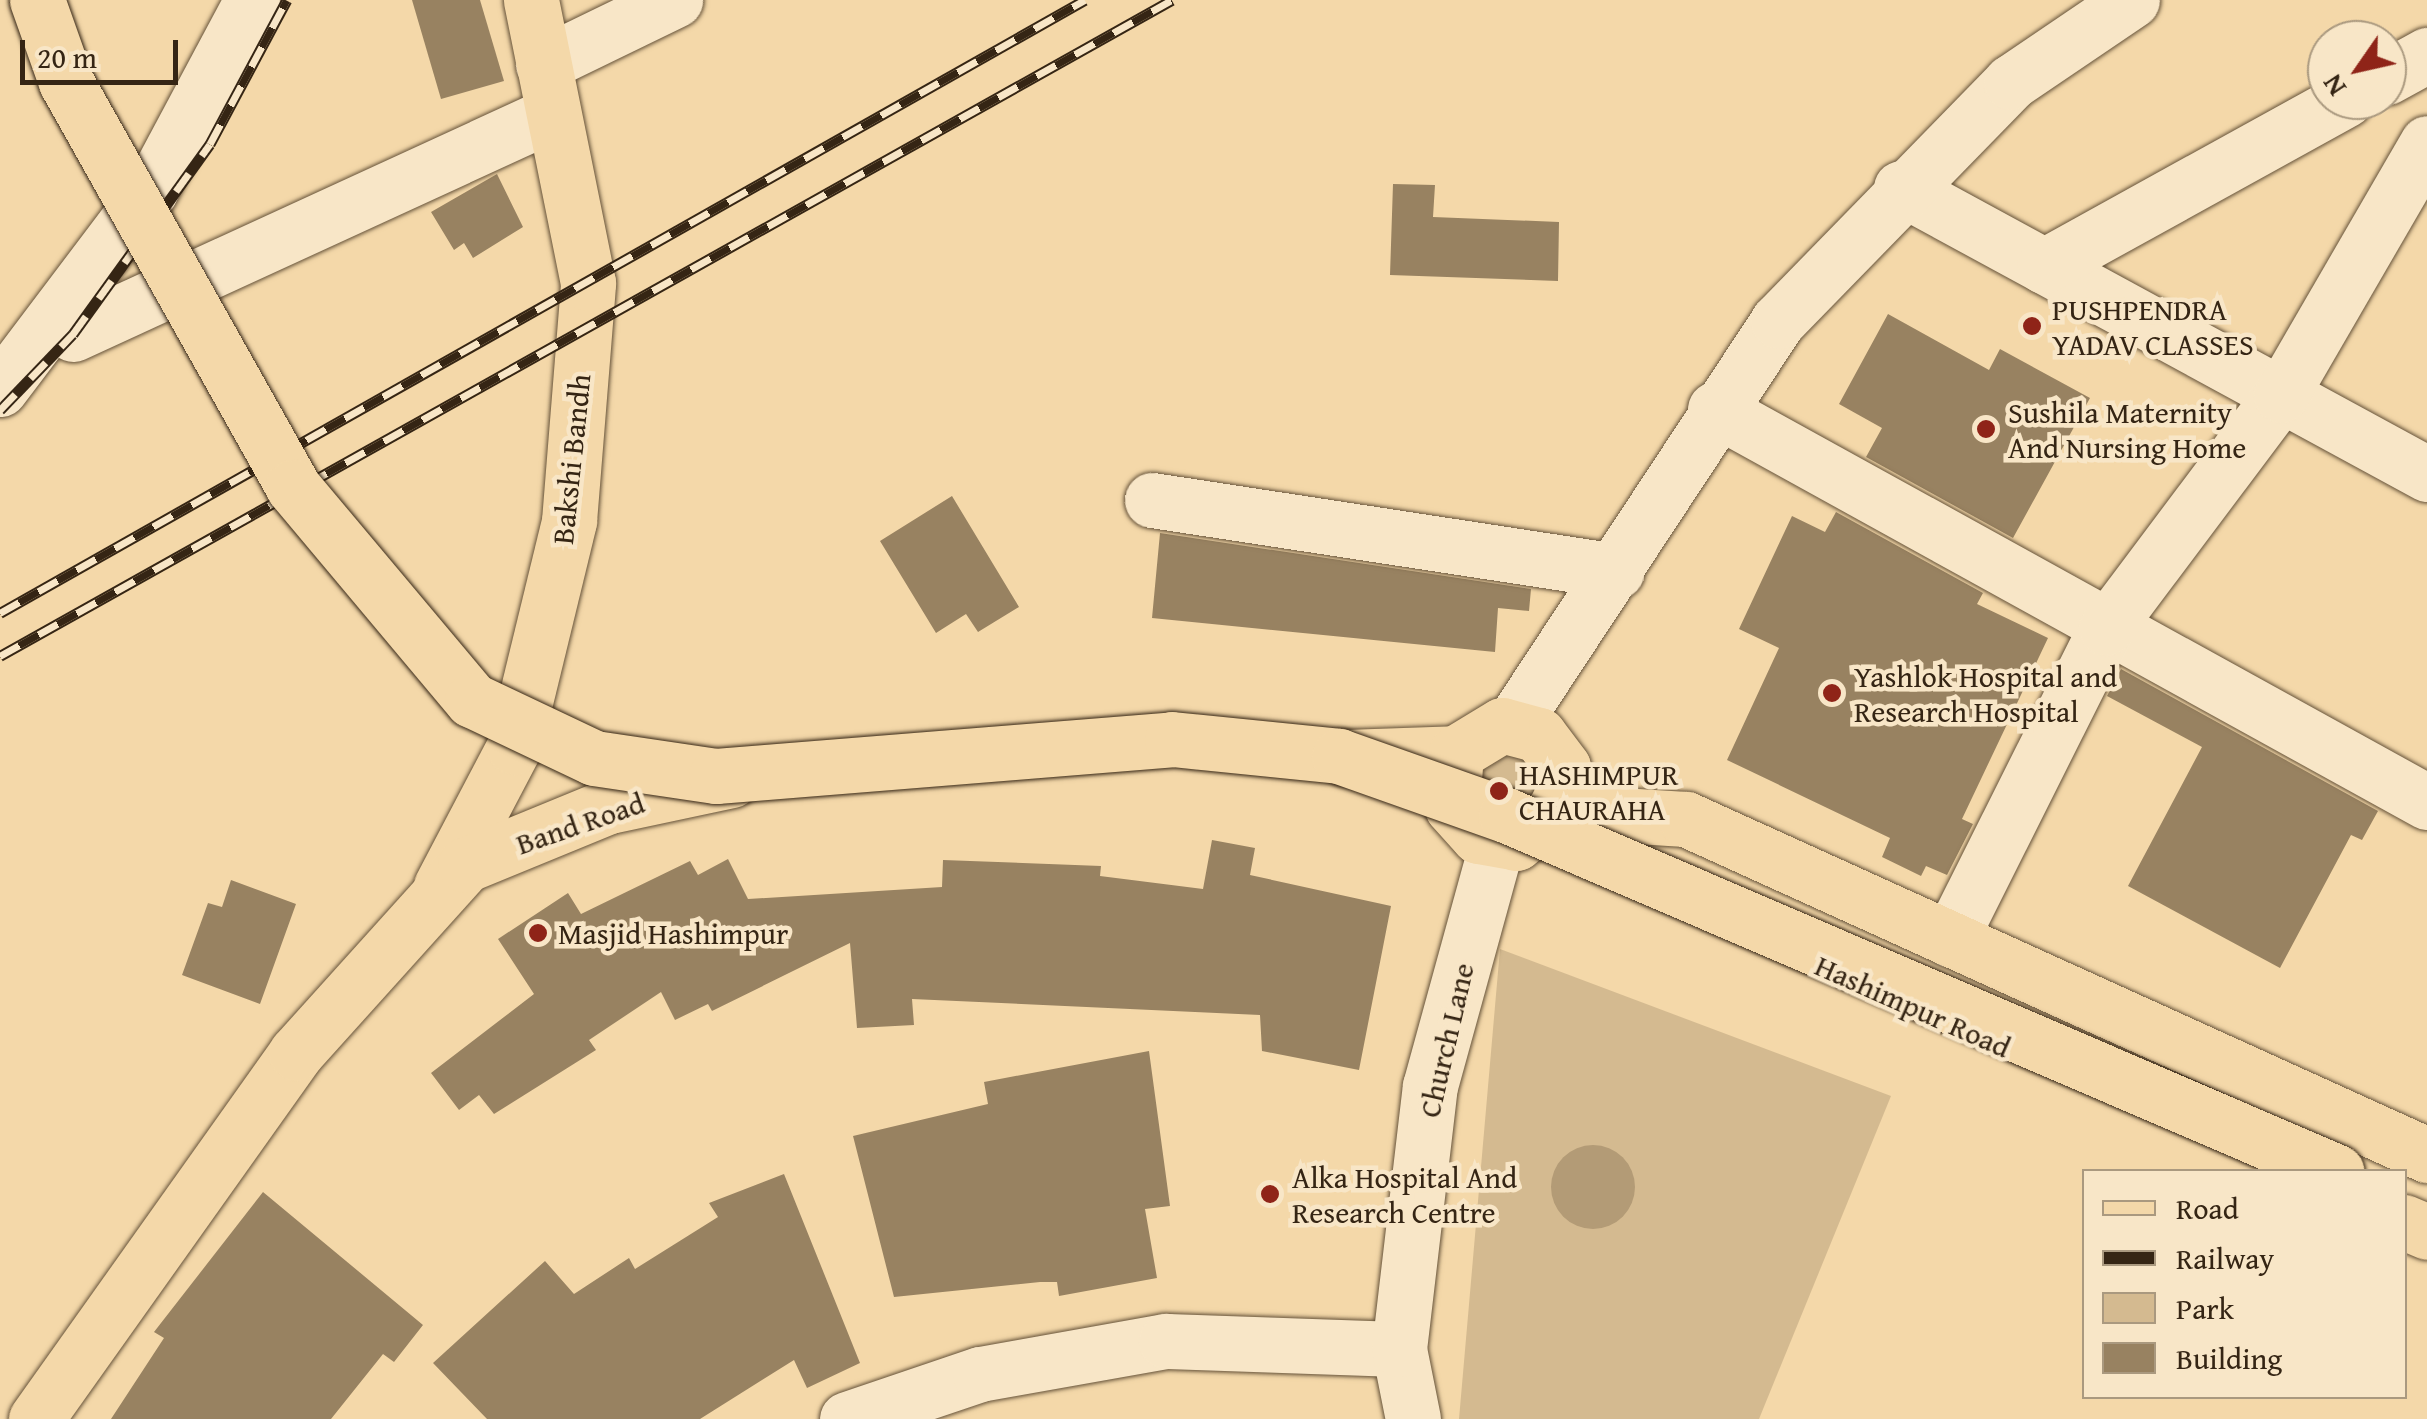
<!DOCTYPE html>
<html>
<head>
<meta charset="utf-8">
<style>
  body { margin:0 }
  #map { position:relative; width:2427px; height:1419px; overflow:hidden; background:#f4d8a9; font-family:"Gentium Book Plus",serif }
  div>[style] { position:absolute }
  .green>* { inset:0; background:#d4ba90 }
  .water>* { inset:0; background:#b39b76 }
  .round { border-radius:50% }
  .building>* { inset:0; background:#988261 }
  .roads { filter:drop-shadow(0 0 2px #655239) drop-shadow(0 0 2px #655239) }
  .minor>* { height:55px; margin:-27.5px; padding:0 27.5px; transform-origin:27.5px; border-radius:27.5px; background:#f8e6c7 }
  .major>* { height:55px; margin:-27.5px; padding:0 27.5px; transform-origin:27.5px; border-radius:27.5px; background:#f4d8a9 }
  .rail>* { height:11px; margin-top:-5.5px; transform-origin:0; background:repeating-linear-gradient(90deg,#f8e6c7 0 22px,#352514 0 44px); box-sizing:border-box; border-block:2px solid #352514 }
  .bridges { filter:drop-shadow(0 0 2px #352514) drop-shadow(0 0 2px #352514) }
  .major-bridge>* { height:55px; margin:-27.5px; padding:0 27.5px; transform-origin:27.5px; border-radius:27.5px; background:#f4d8a9 }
  .dots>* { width:28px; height:28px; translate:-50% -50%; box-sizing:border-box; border:5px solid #f8e6c7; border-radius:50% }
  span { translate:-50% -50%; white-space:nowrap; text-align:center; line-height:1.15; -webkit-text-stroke:9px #f8e6c7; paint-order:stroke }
  .poi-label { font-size:30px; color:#352514 }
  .left { translate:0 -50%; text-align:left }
  .street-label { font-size:30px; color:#352514 }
  .legend { position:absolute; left:2082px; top:1169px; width:325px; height:230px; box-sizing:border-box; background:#f8e6c7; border:2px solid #aa997f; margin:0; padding:12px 18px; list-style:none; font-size:30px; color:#352514 }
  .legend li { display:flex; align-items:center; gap:20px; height:50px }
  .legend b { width:50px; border:2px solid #aa997f }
  .north { position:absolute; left:2307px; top:20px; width:100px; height:100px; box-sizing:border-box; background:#f8e6c7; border:2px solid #aa997f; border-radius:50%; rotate:236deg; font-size:28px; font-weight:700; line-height:40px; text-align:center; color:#352514 }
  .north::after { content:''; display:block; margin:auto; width:35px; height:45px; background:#8f2418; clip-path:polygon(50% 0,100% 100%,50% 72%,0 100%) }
  .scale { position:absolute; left:20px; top:40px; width:158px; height:45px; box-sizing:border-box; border:5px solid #352514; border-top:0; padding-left:12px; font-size:30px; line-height:35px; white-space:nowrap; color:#352514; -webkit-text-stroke:8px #f8e6c7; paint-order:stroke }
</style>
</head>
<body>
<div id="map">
  <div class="green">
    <div style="clip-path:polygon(1502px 752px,1525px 758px,1539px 775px,1536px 807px,1473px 773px)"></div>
    <div style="clip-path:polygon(1500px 949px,1891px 1096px,1759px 1419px,1459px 1419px)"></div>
  </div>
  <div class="water">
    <div class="round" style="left:1551px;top:1145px;width:84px;height:84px"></div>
  </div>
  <div class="building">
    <div style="clip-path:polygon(412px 0,480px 0,504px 81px,441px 99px)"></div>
    <div style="clip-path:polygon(497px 174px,523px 227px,473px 258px,464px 243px,454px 250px,431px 212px)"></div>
    <div style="clip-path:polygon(1393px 184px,1435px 185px,1433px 217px,1559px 222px,1558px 281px,1390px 275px)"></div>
    <div style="clip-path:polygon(1888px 314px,1989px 370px,2000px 349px,2090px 398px,2013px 538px,1866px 457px,1882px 428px,1839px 404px)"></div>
    <div style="clip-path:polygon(952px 496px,1019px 607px,978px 632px,966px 614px,936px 633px,880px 541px)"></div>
    <div style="clip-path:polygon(1836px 512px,1983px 593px,1977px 604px,2048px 638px,1962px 819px,1973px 824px,1947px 875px,1926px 866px,1921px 876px,1882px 857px,1890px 838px,1727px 760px,1779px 648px,1739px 629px,1792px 516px,1825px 532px)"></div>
    <div style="clip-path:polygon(1160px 533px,1531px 589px,1529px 611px,1498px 608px,1495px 652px,1152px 618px)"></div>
    <div style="clip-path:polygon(2121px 669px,2378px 811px,2362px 840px,2351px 835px,2280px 968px,2128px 886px,2202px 747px,2107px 696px)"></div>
    <div style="clip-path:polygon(1212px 840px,1255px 848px,1250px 875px,1391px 906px,1359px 1070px,1262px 1051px,1260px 1015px,912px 999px,914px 1025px,857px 1028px,850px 943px,712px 1011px,708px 1004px,675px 1020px,661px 992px,589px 1040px,596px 1050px,494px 1114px,479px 1095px,459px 1110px,431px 1073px,534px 994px,498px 939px,568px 893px,581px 914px,690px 861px,698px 875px,728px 859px,748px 899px,942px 887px,943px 860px,1101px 866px,1100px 876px,1203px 889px)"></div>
    <div style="clip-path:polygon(231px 880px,296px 904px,260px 1004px,182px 975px,208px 903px,222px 907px)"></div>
    <div style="clip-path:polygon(1149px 1051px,1170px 1206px,1145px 1209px,1157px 1278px,1059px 1296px,1057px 1282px,1040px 1282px,894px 1297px,853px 1136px,988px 1104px,984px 1082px)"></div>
    <div style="clip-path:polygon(784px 1174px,860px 1363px,807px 1388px,794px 1360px,700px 1419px,487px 1419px,433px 1363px,545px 1261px,574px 1294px,629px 1258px,635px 1269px,718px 1217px,709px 1203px)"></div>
    <div style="clip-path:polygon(263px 1192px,423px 1325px,394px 1362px,383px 1354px,331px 1419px,111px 1419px,164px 1338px,154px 1332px)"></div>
  </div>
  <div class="roads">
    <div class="minor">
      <div style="left:543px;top:64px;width:147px;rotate:-25.9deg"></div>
      <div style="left:2387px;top:77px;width:46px;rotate:-28.8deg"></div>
      <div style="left:1901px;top:188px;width:599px;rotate:28.53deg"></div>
      <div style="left:2044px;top:266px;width:344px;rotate:-28.9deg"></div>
      <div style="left:73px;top:334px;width:527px;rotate:-24.67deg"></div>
      <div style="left:0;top:389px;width:248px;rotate:-52.9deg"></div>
      <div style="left:150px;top:191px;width:217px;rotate:-61.9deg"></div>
      <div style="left:1715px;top:409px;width:813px;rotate:28.9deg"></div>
      <div style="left:1152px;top:500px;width:470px;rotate:8.7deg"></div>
      <div style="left:1511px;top:726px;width:485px;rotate:-56.6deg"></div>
      <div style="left:1778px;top:321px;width:334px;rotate:-45.7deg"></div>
      <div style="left:2011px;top:82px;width:146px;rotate:-34.1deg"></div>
      <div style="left:1950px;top:939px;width:348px;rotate:-63.4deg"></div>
      <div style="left:2106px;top:628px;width:291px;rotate:-53.1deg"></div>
      <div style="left:2281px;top:395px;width:291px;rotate:-59.9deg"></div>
      <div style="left:847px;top:1419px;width:140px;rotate:-18.7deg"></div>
      <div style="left:980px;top:1374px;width:189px;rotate:-10.1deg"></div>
      <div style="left:1166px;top:1341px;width:233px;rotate:2deg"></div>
      <div style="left:1413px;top:1419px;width:71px;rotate:-101.3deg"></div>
      <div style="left:1399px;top:1349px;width:265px;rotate:-83.3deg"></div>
      <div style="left:1430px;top:1086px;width:253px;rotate:-74.6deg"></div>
    </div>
    <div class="major">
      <div style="left:1344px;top:757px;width:112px;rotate:-2deg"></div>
      <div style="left:1554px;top:811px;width:28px;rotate:-64deg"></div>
      <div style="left:1566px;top:786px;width:19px;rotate:-99deg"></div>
      <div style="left:1563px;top:767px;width:40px;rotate:-127deg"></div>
      <div style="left:1539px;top:735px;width:38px;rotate:-165deg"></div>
      <div style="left:1502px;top:725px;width:54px;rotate:148.7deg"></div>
      <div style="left:1456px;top:753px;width:54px;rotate:94.2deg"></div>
      <div style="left:1452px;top:807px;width:39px;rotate:48deg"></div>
      <div style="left:1478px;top:836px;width:39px;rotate:10deg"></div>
      <div style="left:1516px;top:843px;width:50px;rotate:-40.1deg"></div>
      <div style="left:1554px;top:811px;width:132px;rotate:3.5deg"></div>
      <div style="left:1686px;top:819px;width:814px;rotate:24.39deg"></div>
      <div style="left:441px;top:886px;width:157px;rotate:-62.3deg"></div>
      <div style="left:514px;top:747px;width:233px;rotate:-76.3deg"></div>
      <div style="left:569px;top:521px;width:239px;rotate:-85.4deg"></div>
      <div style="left:588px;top:283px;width:289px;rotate:-101.4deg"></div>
      <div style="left:2404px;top:1222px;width:25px;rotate:23deg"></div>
      <div style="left:36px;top:1419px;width:449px;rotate:-54.6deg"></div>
      <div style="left:296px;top:1053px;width:253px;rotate:-48deg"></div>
      <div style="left:465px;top:865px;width:156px;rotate:-22.3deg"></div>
      <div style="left:609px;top:806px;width:125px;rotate:-12deg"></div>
    </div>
  </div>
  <div class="rail">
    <div style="left:0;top:410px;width:105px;rotate:-46.2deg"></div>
    <div style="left:73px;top:334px;width:234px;rotate:-54.2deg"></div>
    <div style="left:210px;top:144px;width:163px;rotate:-61.9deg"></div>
    <div style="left:0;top:613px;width:1246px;rotate:-29.47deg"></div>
    <div style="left:0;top:656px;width:1343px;rotate:-29.24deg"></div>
  </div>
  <div class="bridges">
    <div class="major-bridge">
      <div style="left:37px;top:0;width:87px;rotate:70.5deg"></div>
      <div style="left:66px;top:82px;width:464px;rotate:60.7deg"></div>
      <div style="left:293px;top:487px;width:278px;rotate:50deg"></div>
      <div style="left:472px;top:700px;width:135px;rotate:25.4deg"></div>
      <div style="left:594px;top:758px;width:123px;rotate:8.4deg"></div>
      <div style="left:716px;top:776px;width:457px;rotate:-4.6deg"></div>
      <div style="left:1172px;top:739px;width:168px;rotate:5.8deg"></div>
      <div style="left:1339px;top:756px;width:177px;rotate:19.5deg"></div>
      <div style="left:1506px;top:815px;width:904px;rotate:23.25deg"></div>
    </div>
  </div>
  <div class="dots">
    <div style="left:2032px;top:326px;background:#8f2418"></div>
    <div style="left:1986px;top:429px;background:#8f2418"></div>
    <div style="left:1832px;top:693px;background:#8f2418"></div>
    <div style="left:1499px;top:791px;background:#8f2418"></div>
    <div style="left:538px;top:933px;background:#8f2418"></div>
    <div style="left:1270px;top:1194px;background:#8f2418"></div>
  </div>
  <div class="poi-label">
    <span class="left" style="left:2052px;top:326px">PUSHPENDRA<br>YADAV CLASSES</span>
    <span class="left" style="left:2008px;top:429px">Sushila Maternity<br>And Nursing Home</span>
    <span class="left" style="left:1854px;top:693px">Yashlok Hospital and<br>Research Hospital</span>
    <span class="left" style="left:1519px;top:791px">HASHIMPUR<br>CHAURAHA</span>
    <span class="left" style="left:558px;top:933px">Masjid Hashimpur</span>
    <span class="left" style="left:1292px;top:1194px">Alka Hospital And<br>Research Centre</span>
  </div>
  <div class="street-label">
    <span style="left:571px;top:459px;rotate:-84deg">Bakshi Bandh</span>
    <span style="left:580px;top:823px;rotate:-19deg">Band Road</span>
    <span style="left:1913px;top:1006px;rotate:24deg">Hashimpur Road</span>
    <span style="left:1446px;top:1040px;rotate:-77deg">Church Lane</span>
  </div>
  <ul class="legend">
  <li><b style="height:12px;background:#f4d8a9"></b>Road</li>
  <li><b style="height:12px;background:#352514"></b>Railway</li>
  <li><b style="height:28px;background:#d4ba90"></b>Park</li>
  <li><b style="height:28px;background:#988261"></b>Building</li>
  </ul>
  <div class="north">N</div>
  <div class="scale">20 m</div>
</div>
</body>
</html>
